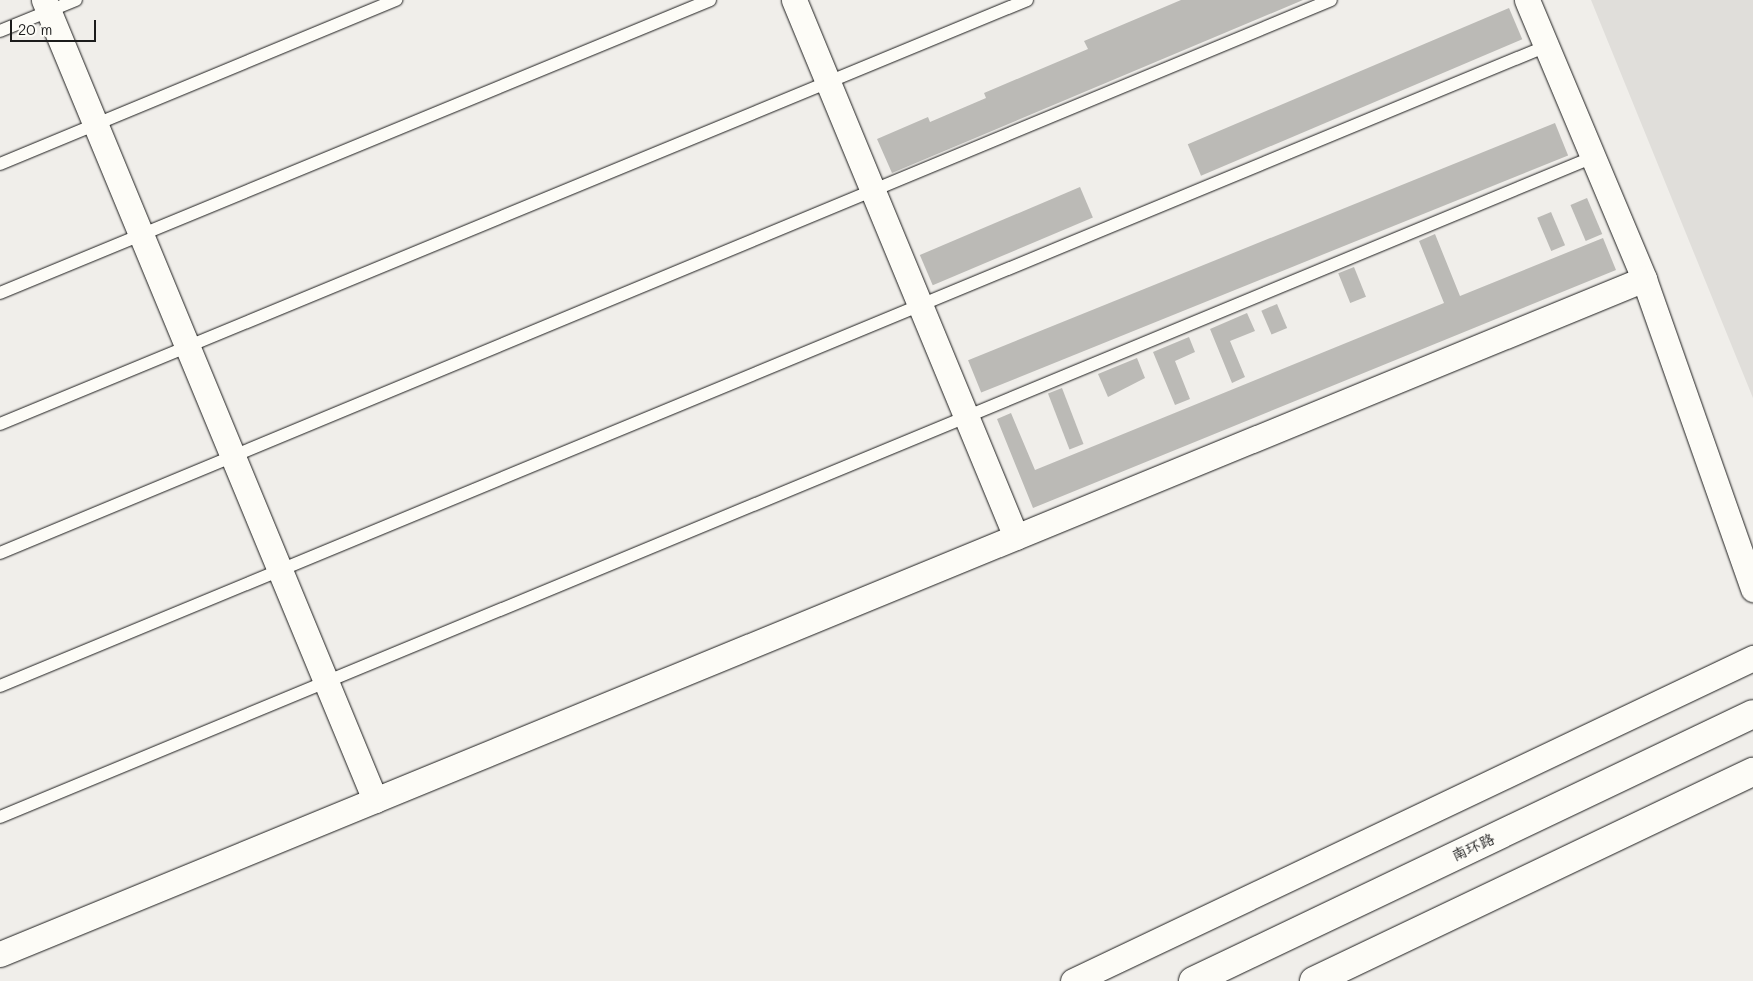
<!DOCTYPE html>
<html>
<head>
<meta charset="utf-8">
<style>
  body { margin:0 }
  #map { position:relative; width:1753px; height:981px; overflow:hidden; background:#f0eeea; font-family:Mali,"LXGW WenKai TC",sans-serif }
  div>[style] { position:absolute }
  .built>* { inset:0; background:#e0deda }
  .building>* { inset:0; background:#bbbab6; transform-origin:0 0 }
  .roads { filter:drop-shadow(0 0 1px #1c1c1c) drop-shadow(0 0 1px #1c1c1c) }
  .service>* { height:12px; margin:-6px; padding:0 6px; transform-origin:6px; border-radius:6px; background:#fdfcf7 }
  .minor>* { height:25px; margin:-12.5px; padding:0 12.5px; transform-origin:12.5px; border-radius:12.5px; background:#fdfcf7 }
  .primary>* { height:28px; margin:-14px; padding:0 14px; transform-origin:14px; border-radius:14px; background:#fdfcf7 }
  span { translate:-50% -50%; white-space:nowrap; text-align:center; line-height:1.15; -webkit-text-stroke:4.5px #fdfcf7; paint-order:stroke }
  .street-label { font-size:15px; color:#1c1c1c }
  .scale { position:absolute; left:10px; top:20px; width:86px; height:22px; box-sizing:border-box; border:2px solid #1c1c1c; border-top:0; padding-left:6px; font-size:15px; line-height:18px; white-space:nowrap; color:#1c1c1c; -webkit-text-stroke:4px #fdfcf7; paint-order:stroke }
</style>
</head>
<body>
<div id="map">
  <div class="built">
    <div style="clip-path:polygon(1591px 0,1753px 0,1753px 398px)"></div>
  </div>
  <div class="building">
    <div style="clip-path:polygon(1181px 0,1303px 0,892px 173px,877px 139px,928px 117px,930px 122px,986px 98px,984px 93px,1088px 49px,1084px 41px)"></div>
    <div style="left:1509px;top:8px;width:34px;height:349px;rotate:67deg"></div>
    <div style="left:1555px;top:123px;width:35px;height:633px;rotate:68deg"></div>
    <div style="left:1080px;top:187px;width:33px;height:174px;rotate:67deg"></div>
    <div style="left:1587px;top:198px;width:39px;height:18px;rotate:67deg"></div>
    <div style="left:1551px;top:212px;width:36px;height:15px;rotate:67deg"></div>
    <div style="clip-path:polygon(1435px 234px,1460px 296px,1603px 238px,1616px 270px,1033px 508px,997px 419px,1011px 413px,1035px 470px,1444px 303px,1419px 241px)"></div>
    <div style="left:1354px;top:267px;width:32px;height:17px;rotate:68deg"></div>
    <div style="left:1277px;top:304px;width:26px;height:17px;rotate:67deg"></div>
    <div style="clip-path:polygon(1247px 313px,1255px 331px,1230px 341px,1245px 377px,1232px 383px,1210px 329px)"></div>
    <div style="clip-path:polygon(1189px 337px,1195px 352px,1175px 361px,1190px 399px,1175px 405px,1153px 352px)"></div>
    <div style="clip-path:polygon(1137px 358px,1145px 378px,1108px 397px,1098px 374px)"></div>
    <div style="left:1062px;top:388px;width:60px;height:15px;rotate:69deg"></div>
  </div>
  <div class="roads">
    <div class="service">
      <div style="left:0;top:31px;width:82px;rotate:-22.2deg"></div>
      <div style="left:0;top:164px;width:429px;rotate:-22.5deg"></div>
      <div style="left:0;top:293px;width:768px;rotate:-22.42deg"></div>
      <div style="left:0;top:424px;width:1111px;rotate:-22.43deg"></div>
      <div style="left:0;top:553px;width:1441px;rotate:-22.56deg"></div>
      <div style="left:0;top:686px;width:1674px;rotate:-22.48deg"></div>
      <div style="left:0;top:817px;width:1724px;rotate:-22.5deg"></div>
    </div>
    <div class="minor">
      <div style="left:44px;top:0;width:866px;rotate:67.52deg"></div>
      <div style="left:794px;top:0;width:581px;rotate:67.54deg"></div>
      <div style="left:1527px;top:0;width:303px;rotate:67.2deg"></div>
      <div style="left:1644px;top:279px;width:329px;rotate:70.6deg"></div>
      <div style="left:0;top:954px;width:1777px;rotate:-22.32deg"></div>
      <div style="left:1073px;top:981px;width:753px;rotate:-25.41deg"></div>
    </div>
    <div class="primary">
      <div style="left:1193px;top:981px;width:620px;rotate:-25.49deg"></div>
      <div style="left:1314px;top:981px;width:486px;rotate:-25.5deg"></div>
    </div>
  </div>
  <div class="street-label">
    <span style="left:1473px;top:847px;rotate:-25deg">南环路</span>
  </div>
  <div class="scale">20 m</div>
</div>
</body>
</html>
